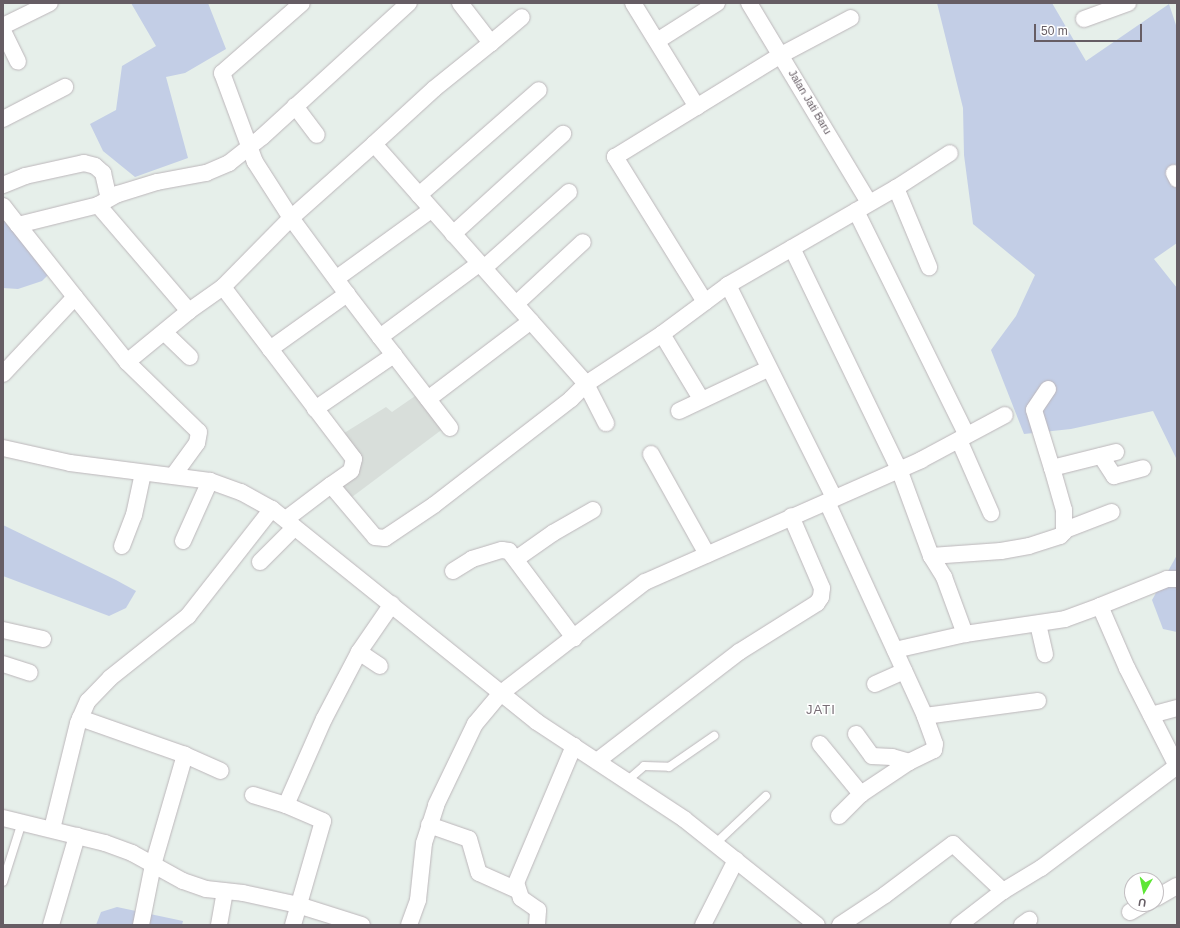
<!DOCTYPE html>
<html>
<head>
<meta charset="utf-8">
<style>
  body { margin:0 }
  #map { position:relative; width:1180px; height:928px; overflow:hidden; background:#e6efea; font-family:Helvetica,sans-serif }
  div>[style] { position:absolute }
  .industrial>* { inset:0; background:#d8deda }
  .green>* { inset:0; background:#c3cee6 }
  .roads { filter:drop-shadow(0 0 1px #bcb6ba) drop-shadow(0 0 1px #bcb6ba) }
  .service>* { height:8px; margin:-4px; padding:0 4px; transform-origin:4px; border-radius:4px; background:#fff }
  .minor>* { height:16px; margin:-8px; padding:0 8px; transform-origin:8px; border-radius:8px; background:#fff }
  span { translate:-50% -50%; white-space:nowrap; text-align:center; line-height:1.15; -webkit-text-stroke:3px #fff; paint-order:stroke }
  .street-label { font-size:11px; color:#665d64 }
  .quarter-label { font-size:13px; color:#786e76; letter-spacing:1px }
  .frame { position:absolute; inset:0; border:4px solid #665d64; pointer-events:none }
  .north { position:absolute; left:1124px; top:872px; width:40px; height:40px; box-sizing:border-box; background:#fff; border:1px solid #c2bec1; border-radius:50%; rotate:189deg; font-size:11px; font-weight:700; line-height:16px; text-align:center; color:#665d64 }
  .north::after { content:''; display:block; margin:auto; width:14px; height:18px; background:#5de635; clip-path:polygon(50% 0,100% 100%,50% 72%,0 100%) }
  .scale { position:absolute; left:1034px; top:24px; width:108px; height:18px; box-sizing:border-box; border:2px solid #665d64; border-top:0; padding-left:5px; font-size:12px; line-height:14px; white-space:nowrap; color:#665d64; -webkit-text-stroke:3px #fff; paint-order:stroke }
</style>
</head>
<body>
<div id="map">
  <div class="industrial">
    <div style="clip-path:polygon(418px 394px,444px 428px,352px 497px,334px 478px,358px 462px,341px 435px,386px 407px,392px 412px)"></div>
  </div>
  <div class="green">
    <div style="clip-path:polygon(131px 3px,208px 3px,226px 49px,185px 73px,166px 77px,188px 158px,135px 177px,103px 151px,90px 124px,116px 110px,122px 66px,156px 46px)"></div>
    <div style="clip-path:polygon(937px 3px,1052px 3px,1086px 61px,1169px 4px,1177px 28px,1177px 243px,1154px 259px,1177px 288px,1177px 460px,1153px 411px,1071px 429px,1024px 434px,991px 350px,1016px 316px,1035px 275px,973px 224px,964px 155px,963px 108px)"></div>
    <div style="clip-path:polygon(3px 196px,56px 267px,42px 281px,18px 289px,3px 288px)"></div>
    <div style="clip-path:polygon(3px 525px,116px 580px,136px 591px,126px 608px,109px 616px,3px 576px)"></div>
    <div style="clip-path:polygon(1177px 555px,1177px 632px,1163px 629px,1152px 600px)"></div>
    <div style="clip-path:polygon(117px 907px,183px 921px,182px 925px,96px 925px,101px 912px)"></div>
  </div>
  <div class="roads">
    <div class="service">
      <div style="left:628px;top:780px;width:21px;rotate:-41deg"></div>
      <div style="left:644px;top:766px;width:25px;rotate:2deg"></div>
      <div style="left:669px;top:767px;width:55px;rotate:-34.6deg"></div>
      <div style="left:715px;top:844px;width:70px;rotate:-43.3deg"></div>
      <div style="left:3px;top:882px;width:63px;rotate:-72.4deg"></div>
    </div>
    <div class="minor">
      <div style="left:460px;top:3px;width:51px;rotate:52.2deg"></div>
      <div style="left:491px;top:43px;width:73px;rotate:141.1deg"></div>
      <div style="left:434px;top:89px;width:81px;rotate:137.5deg"></div>
      <div style="left:374px;top:144px;width:320px;rotate:48.5deg"></div>
      <div style="left:586px;top:384px;width:44px;rotate:62.9deg"></div>
      <div style="left:633px;top:3px;width:122px;rotate:58.4deg"></div>
      <div style="left:749px;top:3px;width:233px;rotate:59deg"></div>
      <div style="left:1084px;top:19px;width:47px;rotate:-20deg"></div>
      <div style="left:3px;top:26px;width:52px;rotate:-26.1deg"></div>
      <div style="left:3px;top:31px;width:34px;rotate:64deg"></div>
      <div style="left:657px;top:41px;width:71px;rotate:-32.3deg"></div>
      <div style="left:491px;top:43px;width:40px;rotate:-40deg"></div>
      <div style="left:295px;top:106px;width:36px;rotate:53deg"></div>
      <div style="left:3px;top:119px;width:70px;rotate:-27.3deg"></div>
      <div style="left:1174px;top:173px;width:7px;rotate:63deg"></div>
      <div style="left:3px;top:185px;width:24px;rotate:-22deg"></div>
      <div style="left:25px;top:176px;width:60px;rotate:-12.4deg"></div>
      <div style="left:84px;top:163px;width:11px;rotate:15deg"></div>
      <div style="left:95px;top:166px;width:11px;rotate:41deg"></div>
      <div style="left:103px;top:173px;width:26px;rotate:77deg"></div>
      <div style="left:896px;top:188px;width:86px;rotate:67.3deg"></div>
      <div style="left:419px;top:195px;width:159px;rotate:-41.2deg"></div>
      <div style="left:98px;top:205px;width:23px;rotate:-29deg"></div>
      <div style="left:118px;top:194px;width:41px;rotate:-17.1deg"></div>
      <div style="left:157px;top:182px;width:50px;rotate:-10.4deg"></div>
      <div style="left:206px;top:173px;width:25px;rotate:-23deg"></div>
      <div style="left:229px;top:163px;width:42px;rotate:-38.2deg"></div>
      <div style="left:262px;top:137px;width:199px;rotate:-42.4deg"></div>
      <div style="left:3px;top:206px;width:24px;rotate:52deg"></div>
      <div style="left:18px;top:225px;width:82px;rotate:-14deg"></div>
      <div style="left:98px;top:205px;width:140px;rotate:49.4deg"></div>
      <div style="left:189px;top:311px;width:42px;rotate:-35.2deg"></div>
      <div style="left:223px;top:287px;width:97px;rotate:-45.4deg"></div>
      <div style="left:291px;top:218px;width:111px;rotate:-41.7deg"></div>
      <div style="left:856px;top:211px;width:249px;rotate:63.7deg"></div>
      <div style="left:18px;top:225px;width:92px;rotate:51.6deg"></div>
      <div style="left:453px;top:234px;width:149px;rotate:-42.3deg"></div>
      <div style="left:792px;top:248px;width:246px;rotate:64.2deg"></div>
      <div style="left:899px;top:469px;width:93px;rotate:69.8deg"></div>
      <div style="left:931px;top:556px;width:25px;rotate:58deg"></div>
      <div style="left:944px;top:577px;width:61px;rotate:69.8deg"></div>
      <div style="left:484px;top:268px;width:114px;rotate:-41.8deg"></div>
      <div style="left:337px;top:278px;width:116px;rotate:-35.9deg"></div>
      <div style="left:728px;top:285px;width:238px;rotate:63.5deg"></div>
      <div style="left:223px;top:287px;width:216px;rotate:52.7deg"></div>
      <div style="left:354px;top:459px;width:12px;rotate:104deg"></div>
      <div style="left:351px;top:471px;width:24px;rotate:145deg"></div>
      <div style="left:347px;top:294px;width:54px;rotate:52.5deg"></div>
      <div style="left:705px;top:302px;width:171px;rotate:-121.8deg"></div>
      <div style="left:615px;top:157px;width:195px;rotate:-31.6deg"></div>
      <div style="left:781px;top:55px;width:79px;rotate:-27.9deg"></div>
      <div style="left:516px;top:304px;width:91px;rotate:-42.8deg"></div>
      <div style="left:164px;top:332px;width:36px;rotate:44deg"></div>
      <div style="left:662px;top:334px;width:76px;rotate:59deg"></div>
      <div style="left:270px;top:349px;width:95px;rotate:-35.5deg"></div>
      <div style="left:347px;top:294px;width:94px;rotate:-126.4deg"></div>
      <div style="left:291px;top:218px;width:67px;rotate:-122.7deg"></div>
      <div style="left:255px;top:162px;width:95px;rotate:-110.3deg"></div>
      <div style="left:222px;top:73px;width:106px;rotate:-41.2deg"></div>
      <div style="left:394px;top:355px;width:92px;rotate:52.5deg"></div>
      <div style="left:127px;top:362px;width:100px;rotate:44.2deg"></div>
      <div style="left:199px;top:432px;width:11px;rotate:100deg"></div>
      <div style="left:197px;top:443px;width:39px;rotate:126deg"></div>
      <div style="left:3px;top:374px;width:105px;rotate:-46.9deg"></div>
      <div style="left:75px;top:297px;width:83px;rotate:51.3deg"></div>
      <div style="left:127px;top:362px;width:80px;rotate:-39.4deg"></div>
      <div style="left:1048px;top:389px;width:25px;rotate:124deg"></div>
      <div style="left:1034px;top:410px;width:61px;rotate:72.8deg"></div>
      <div style="left:428px;top:399px;width:129px;rotate:-37.1deg"></div>
      <div style="left:315px;top:409px;width:96px;rotate:-34.4deg"></div>
      <div style="left:394px;top:355px;width:23px;rotate:-128deg"></div>
      <div style="left:380px;top:337px;width:124px;rotate:-36.5deg"></div>
      <div style="left:679px;top:411px;width:98px;rotate:-25.3deg"></div>
      <div style="left:959px;top:440px;width:80px;rotate:66.3deg"></div>
      <div style="left:3px;top:448px;width:69px;rotate:12.6deg"></div>
      <div style="left:70px;top:463px;width:141px;rotate:7.3deg"></div>
      <div style="left:210px;top:481px;width:33px;rotate:20deg"></div>
      <div style="left:241px;top:492px;width:35px;rotate:29deg"></div>
      <div style="left:272px;top:509px;width:340px;rotate:38.8deg"></div>
      <div style="left:537px;top:722px;width:176px;rotate:33.4deg"></div>
      <div style="left:684px;top:819px;width:170px;rotate:38.6deg"></div>
      <div style="left:651px;top:454px;width:115px;rotate:60.8deg"></div>
      <div style="left:1101px;top:456px;width:24px;rotate:57deg"></div>
      <div style="left:1114px;top:476px;width:30px;rotate:-15deg"></div>
      <div style="left:286px;top:519px;width:56px;rotate:-37.1deg"></div>
      <div style="left:331px;top:485px;width:68px;rotate:49.8deg"></div>
      <div style="left:375px;top:537px;width:10px;rotate:6deg"></div>
      <div style="left:385px;top:538px;width:59px;rotate:-34deg"></div>
      <div style="left:434px;top:505px;width:173px;rotate:-37.7deg"></div>
      <div style="left:571px;top:399px;width:21px;rotate:-45deg"></div>
      <div style="left:586px;top:384px;width:91px;rotate:-33.3deg"></div>
      <div style="left:662px;top:334px;width:82px;rotate:-36.6deg"></div>
      <div style="left:728px;top:285px;width:194px;rotate:-30deg"></div>
      <div style="left:896px;top:188px;width:64px;rotate:-32.9deg"></div>
      <div style="left:1065px;top:530px;width:50px;rotate:-21deg"></div>
      <div style="left:183px;top:541px;width:66px;rotate:-65.8deg"></div>
      <div style="left:122px;top:546px;width:33px;rotate:-69deg"></div>
      <div style="left:134px;top:515px;width:43px;rotate:-77.9deg"></div>
      <div style="left:931px;top:556px;width:70px;rotate:-4.1deg"></div>
      <div style="left:1001px;top:551px;width:28px;rotate:-10deg"></div>
      <div style="left:1029px;top:546px;width:33px;rotate:-18deg"></div>
      <div style="left:1060px;top:536px;width:6px;rotate:-45deg"></div>
      <div style="left:1064px;top:532px;width:22px;rotate:-90deg"></div>
      <div style="left:1064px;top:510px;width:44px;rotate:-105.9deg"></div>
      <div style="left:1052px;top:468px;width:66px;rotate:-14deg"></div>
      <div style="left:516px;top:559px;width:45px;rotate:-35.1deg"></div>
      <div style="left:553px;top:533px;width:46px;rotate:-29.9deg"></div>
      <div style="left:260px;top:562px;width:49px;rotate:-45deg"></div>
      <div style="left:453px;top:571px;width:22px;rotate:-32deg"></div>
      <div style="left:472px;top:559px;width:31px;rotate:-17deg"></div>
      <div style="left:502px;top:550px;width:7px;rotate:8deg"></div>
      <div style="left:509px;top:551px;width:109px;rotate:53.2deg"></div>
      <div style="left:1100px;top:606px;width:72px;rotate:-21.9deg"></div>
      <div style="left:1167px;top:579px;width:10px"></div>
      <div style="left:1038px;top:624px;width:31px;rotate:77deg"></div>
      <div style="left:3px;top:630px;width:41px;rotate:12.7deg"></div>
      <div style="left:895px;top:650px;width:72px;rotate:-12.9deg"></div>
      <div style="left:965px;top:634px;width:101px;rotate:-8.5deg"></div>
      <div style="left:1065px;top:619px;width:37px;rotate:-20deg"></div>
      <div style="left:1100px;top:606px;width:68px;rotate:66.5deg"></div>
      <div style="left:1127px;top:668px;width:110px;rotate:63deg"></div>
      <div style="left:1177px;top:766px;width:170px;rotate:143.1deg"></div>
      <div style="left:1041px;top:868px;width:44px;rotate:148.8deg"></div>
      <div style="left:1003px;top:891px;width:56px;rotate:142.3deg"></div>
      <div style="left:359px;top:652px;width:25px;rotate:34deg"></div>
      <div style="left:3px;top:664px;width:28px;rotate:18deg"></div>
      <div style="left:875px;top:684px;width:32px;rotate:-24deg"></div>
      <div style="left:1151px;top:715px;width:27px;rotate:-15deg"></div>
      <div style="left:925px;top:716px;width:114px;rotate:-7.6deg"></div>
      <div style="left:80px;top:718px;width:111px;rotate:19.4deg"></div>
      <div style="left:185px;top:755px;width:39px;rotate:24deg"></div>
      <div style="left:856px;top:734px;width:27px;rotate:54deg"></div>
      <div style="left:872px;top:756px;width:20px;rotate:3deg"></div>
      <div style="left:892px;top:757px;width:18px;rotate:16deg"></div>
      <div style="left:820px;top:744px;width:65px;rotate:50.6deg"></div>
      <div style="left:861px;top:794px;width:58px;rotate:-33.7deg"></div>
      <div style="left:909px;top:762px;width:28px;rotate:-26deg"></div>
      <div style="left:934px;top:750px;width:6px;rotate:-81deg"></div>
      <div style="left:935px;top:744px;width:30px;rotate:-110deg"></div>
      <div style="left:925px;top:716px;width:235px;rotate:-114.6deg"></div>
      <div style="left:597px;top:761px;width:179px;rotate:-37.5deg"></div>
      <div style="left:739px;top:652px;width:92px;rotate:-32.1deg"></div>
      <div style="left:817px;top:603px;width:7px;rotate:-56deg"></div>
      <div style="left:821px;top:597px;width:9px;rotate:-84deg"></div>
      <div style="left:822px;top:588px;width:78px;rotate:-113.3deg"></div>
      <div style="left:253px;top:795px;width:34px;rotate:17deg"></div>
      <div style="left:839px;top:816px;width:31px;rotate:-45deg"></div>
      <div style="left:3px;top:818px;width:105px;rotate:13.8deg"></div>
      <div style="left:105px;top:843px;width:29px;rotate:20deg"></div>
      <div style="left:132px;top:853px;width:58px;rotate:28.8deg"></div>
      <div style="left:183px;top:881px;width:24px;rotate:19deg"></div>
      <div style="left:206px;top:889px;width:37px;rotate:6deg"></div>
      <div style="left:243px;top:893px;width:56px;rotate:12.3deg"></div>
      <div style="left:298px;top:905px;width:67px;rotate:17.4deg"></div>
      <div style="left:429px;top:825px;width:42px;rotate:19.3deg"></div>
      <div style="left:469px;top:839px;width:35px;rotate:74deg"></div>
      <div style="left:479px;top:873px;width:42px;rotate:24.1deg"></div>
      <div style="left:52px;top:829px;width:109px;rotate:-76.2deg"></div>
      <div style="left:78px;top:723px;width:24px;rotate:-66deg"></div>
      <div style="left:88px;top:701px;width:32px;rotate:-46deg"></div>
      <div style="left:110px;top:678px;width:100px;rotate:-38.5deg"></div>
      <div style="left:188px;top:616px;width:136px;rotate:-51.9deg"></div>
      <div style="left:1156px;top:898px;width:24px;rotate:-30deg"></div>
      <div style="left:1130px;top:912px;width:16px;rotate:-30deg"></div>
      <div style="left:51px;top:925px;width:93px;rotate:-73.7deg"></div>
      <div style="left:141px;top:925px;width:61px;rotate:-78.7deg"></div>
      <div style="left:153px;top:865px;width:115px;rotate:-73.8deg"></div>
      <div style="left:219px;top:925px;width:34px;rotate:-80deg"></div>
      <div style="left:293px;top:925px;width:108px;rotate:-73.9deg"></div>
      <div style="left:323px;top:821px;width:40px;rotate:-156.6deg"></div>
      <div style="left:286px;top:805px;width:94px;rotate:-66.2deg"></div>
      <div style="left:324px;top:719px;width:76px;rotate:-62.4deg"></div>
      <div style="left:359px;top:652px;width:58px;rotate:-55.5deg"></div>
      <div style="left:409px;top:925px;width:27px;rotate:-70deg"></div>
      <div style="left:418px;top:900px;width:57px;rotate:-84deg"></div>
      <div style="left:424px;top:843px;width:40px;rotate:-72deg"></div>
      <div style="left:436px;top:805px;width:90px;rotate:-64.3deg"></div>
      <div style="left:475px;top:724px;width:39px;rotate:-50deg"></div>
      <div style="left:500px;top:694px;width:183px;rotate:-37.7deg"></div>
      <div style="left:645px;top:582px;width:302px;rotate:-23.8deg"></div>
      <div style="left:921px;top:460px;width:95px;rotate:-28.2deg"></div>
      <div style="left:537px;top:925px;width:15px;rotate:-86deg"></div>
      <div style="left:538px;top:910px;width:21px;rotate:-145deg"></div>
      <div style="left:521px;top:898px;width:16px;rotate:-108deg"></div>
      <div style="left:516px;top:883px;width:149px;rotate:-67.1deg"></div>
      <div style="left:703px;top:925px;width:73px;rotate:-63.1deg"></div>
      <div style="left:840px;top:925px;width:54px;rotate:-33.7deg"></div>
      <div style="left:885px;top:895px;width:85px;rotate:-36.9deg"></div>
      <div style="left:953px;top:844px;width:69px;rotate:43.2deg"></div>
      <div style="left:1022px;top:925px;width:9px;rotate:-36deg"></div>
    </div>
  </div>
  <div class="street-label">
    <span style="left:810px;top:102px;rotate:59deg">Jalan Jati Baru</span>
  </div>
  <div class="quarter-label">
    <span style="left:821px;top:710px">JATI</span>
  </div>
  <div class="frame"></div>
  <div class="north">U</div>
  <div class="scale">50 m</div>
</div>
</body>
</html>
